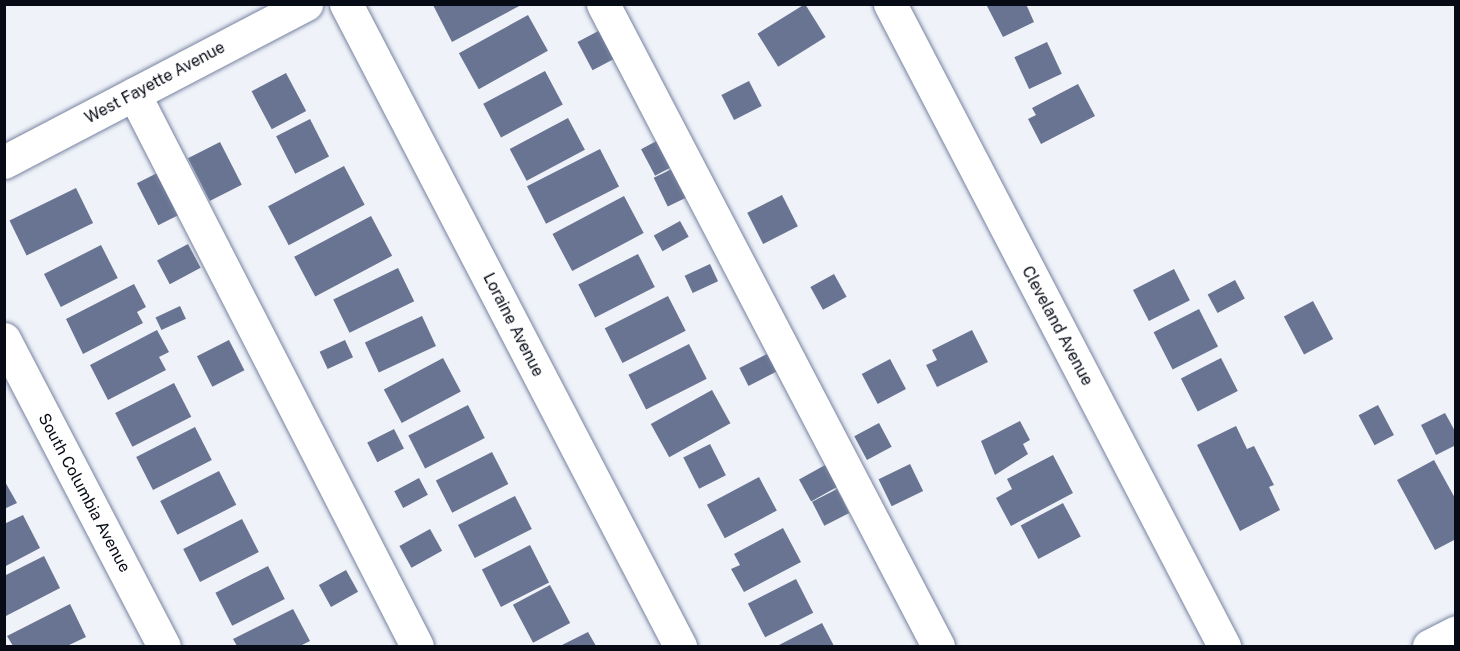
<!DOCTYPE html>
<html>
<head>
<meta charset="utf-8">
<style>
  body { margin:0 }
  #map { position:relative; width:1460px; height:651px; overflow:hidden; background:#eff2f9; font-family:"Public Sans",sans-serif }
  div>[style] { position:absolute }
  .building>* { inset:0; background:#687491; transform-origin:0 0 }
  .roads { filter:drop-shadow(0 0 2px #7783a0) drop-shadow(0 0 2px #7783a0) }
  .minor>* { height:33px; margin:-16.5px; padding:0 16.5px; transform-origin:16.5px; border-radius:16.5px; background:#fff }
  span { translate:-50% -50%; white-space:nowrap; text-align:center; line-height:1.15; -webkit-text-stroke:6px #fff; paint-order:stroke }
  .street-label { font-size:16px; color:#070b16 }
  .frame { position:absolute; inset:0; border:6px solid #070b16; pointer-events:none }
</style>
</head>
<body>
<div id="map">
  <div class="building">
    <div style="left:805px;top:4px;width:39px;height:56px;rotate:58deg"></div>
    <div style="clip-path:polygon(1026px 4px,1034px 22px,1003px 37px,987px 6px)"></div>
    <div style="clip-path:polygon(433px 5px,521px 5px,452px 42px)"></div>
    <div style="left:528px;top:15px;width:41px;height:79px;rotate:61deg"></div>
    <div style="left:604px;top:28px;width:32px;height:30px;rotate:62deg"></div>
    <div style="left:1047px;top:42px;width:35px;height:36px;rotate:65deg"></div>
    <div style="left:545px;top:71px;width:38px;height:70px;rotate:62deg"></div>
    <div style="left:286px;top:73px;width:43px;height:39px;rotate:62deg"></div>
    <div style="left:749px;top:81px;width:28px;height:31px;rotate:63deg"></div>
    <div style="clip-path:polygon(1078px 84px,1095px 116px,1041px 144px,1028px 119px,1036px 115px,1032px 108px)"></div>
    <div style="left:568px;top:118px;width:36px;height:66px;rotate:62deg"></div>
    <div style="left:310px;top:119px;width:42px;height:38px;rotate:63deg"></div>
    <div style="left:664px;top:137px;width:30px;height:26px;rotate:62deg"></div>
    <div style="left:220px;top:142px;width:48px;height:36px;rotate:63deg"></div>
    <div style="left:600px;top:149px;width:42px;height:82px;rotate:63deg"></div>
    <div style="left:344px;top:166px;width:44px;height:86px;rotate:62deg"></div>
    <div style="left:678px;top:166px;width:32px;height:27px;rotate:64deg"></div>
    <div style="left:169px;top:167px;width:47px;height:36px;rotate:63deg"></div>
    <div style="left:76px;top:188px;width:39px;height:74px;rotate:64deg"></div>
    <div style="left:782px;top:195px;width:35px;height:39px;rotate:63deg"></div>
    <div style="left:624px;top:196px;width:42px;height:81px;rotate:62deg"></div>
    <div style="left:371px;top:216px;width:45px;height:87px;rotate:62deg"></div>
    <div style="left:680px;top:221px;width:18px;height:30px;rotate:61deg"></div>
    <div style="left:188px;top:244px;width:27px;height:35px;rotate:62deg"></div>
    <div style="left:101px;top:245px;width:37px;height:64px;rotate:63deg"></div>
    <div style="left:638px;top:254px;width:37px;height:67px;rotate:63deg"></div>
    <div style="left:710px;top:264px;width:19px;height:28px;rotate:65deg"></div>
    <div style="left:398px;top:268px;width:37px;height:72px;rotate:64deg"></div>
    <div style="left:1174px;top:269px;width:35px;height:46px;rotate:63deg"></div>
    <div style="left:834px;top:274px;width:26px;height:27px;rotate:61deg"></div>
    <div style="left:1235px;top:280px;width:21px;height:31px;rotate:62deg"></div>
    <div style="clip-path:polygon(134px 284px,146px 307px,137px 312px,143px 323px,83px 354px,66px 319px)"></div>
    <div style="left:668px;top:296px;width:39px;height:71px;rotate:63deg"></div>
    <div style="left:1313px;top:301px;width:43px;height:33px;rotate:62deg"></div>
    <div style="left:180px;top:306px;width:14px;height:27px;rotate:65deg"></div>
    <div style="left:1199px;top:309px;width:42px;height:51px;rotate:63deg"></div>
    <div style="left:422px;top:316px;width:33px;height:63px;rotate:65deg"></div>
    <div style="clip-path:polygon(157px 330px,169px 352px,159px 357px,166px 370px,108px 400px,90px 365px)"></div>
    <div style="clip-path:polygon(972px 330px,988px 362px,937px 387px,926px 365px,937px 360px,932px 350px)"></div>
    <div style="left:229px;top:340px;width:34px;height:36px;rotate:63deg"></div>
    <div style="left:345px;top:340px;width:19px;height:28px;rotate:65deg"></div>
    <div style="left:689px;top:344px;width:39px;height:68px;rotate:63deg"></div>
    <div style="left:767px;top:354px;width:20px;height:31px;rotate:63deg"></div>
    <div style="left:443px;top:358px;width:38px;height:67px;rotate:62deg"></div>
    <div style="left:1221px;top:358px;width:37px;height:45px;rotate:63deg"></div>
    <div style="left:890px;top:359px;width:34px;height:32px;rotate:62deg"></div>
    <div style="left:174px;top:383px;width:38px;height:66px;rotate:63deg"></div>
    <div style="left:712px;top:390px;width:38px;height:70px;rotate:61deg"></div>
    <div style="left:468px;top:405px;width:37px;height:67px;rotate:63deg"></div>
    <div style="left:1378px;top:405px;width:34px;height:22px;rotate:62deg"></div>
    <div style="clip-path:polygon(1445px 413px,1456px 433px,1456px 445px,1436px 455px,1421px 425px)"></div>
    <div style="clip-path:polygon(1020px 421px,1030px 440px,1023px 444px,1028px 454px,995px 475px,981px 441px)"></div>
    <div style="left:879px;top:423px;width:27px;height:28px;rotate:62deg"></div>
    <div style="clip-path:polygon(1236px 426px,1247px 449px,1254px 446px,1274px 485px,1269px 487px,1280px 510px,1240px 531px,1197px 445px)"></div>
    <div style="left:195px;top:427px;width:37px;height:66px;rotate:63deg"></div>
    <div style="left:394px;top:429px;width:22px;height:30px;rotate:63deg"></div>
    <div style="left:710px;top:444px;width:35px;height:30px;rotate:63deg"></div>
    <div style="left:492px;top:452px;width:36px;height:63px;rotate:63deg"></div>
    <div style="clip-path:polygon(1053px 455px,1073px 493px,1011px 526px,996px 498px,1012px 489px,1007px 479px)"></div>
    <div style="clip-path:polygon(1434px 460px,1456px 500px,1456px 539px,1435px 550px,1397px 480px)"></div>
    <div style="left:827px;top:464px;width:25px;height:32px;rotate:61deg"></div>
    <div style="left:910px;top:464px;width:30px;height:35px;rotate:64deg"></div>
    <div style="left:219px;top:471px;width:38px;height:66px;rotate:63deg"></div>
    <div style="left:759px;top:477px;width:38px;height:59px;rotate:62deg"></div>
    <div style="left:419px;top:478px;width:19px;height:28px;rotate:62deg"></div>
    <div style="clip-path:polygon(4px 480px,17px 503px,4px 509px)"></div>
    <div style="left:837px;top:489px;width:27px;height:28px;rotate:63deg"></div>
    <div style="left:515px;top:496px;width:37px;height:64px;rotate:63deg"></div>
    <div style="left:1063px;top:503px;width:38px;height:48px;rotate:62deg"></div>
    <div style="clip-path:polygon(23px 515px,40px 548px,4px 567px,4px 524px)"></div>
    <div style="left:242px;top:519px;width:37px;height:66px;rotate:63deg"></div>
    <div style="clip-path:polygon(783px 528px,801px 562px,744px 592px,731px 569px,740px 565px,734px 554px)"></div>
    <div style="left:430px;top:529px;width:25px;height:35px;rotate:61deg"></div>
    <div style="left:530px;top:545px;width:42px;height:54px;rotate:63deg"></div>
    <div style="clip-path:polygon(44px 556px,60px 588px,4px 617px,4px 576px)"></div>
    <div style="left:268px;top:566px;width:37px;height:59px;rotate:63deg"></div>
    <div style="left:346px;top:570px;width:25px;height:31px;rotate:61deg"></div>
    <div style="left:796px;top:579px;width:38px;height:54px;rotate:63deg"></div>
    <div style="left:550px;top:585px;width:43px;height:42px;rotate:62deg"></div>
    <div style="clip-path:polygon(70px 604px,86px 637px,67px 646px,13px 646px,7px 636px)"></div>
    <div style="clip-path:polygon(293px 609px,310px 641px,300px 646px,237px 646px,233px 639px)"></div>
    <div style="clip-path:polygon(822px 623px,834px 646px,777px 646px)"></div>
    <div style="clip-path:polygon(588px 632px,596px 646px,560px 646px)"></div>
  </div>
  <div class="roads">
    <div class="minor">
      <div style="left:346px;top:4px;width:724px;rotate:62.51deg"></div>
      <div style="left:603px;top:4px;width:724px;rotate:62.44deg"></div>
      <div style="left:890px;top:4px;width:724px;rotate:62.51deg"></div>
      <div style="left:134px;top:94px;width:620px;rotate:62.86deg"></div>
      <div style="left:4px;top:162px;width:341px;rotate:-27.6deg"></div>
      <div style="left:4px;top:339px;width:346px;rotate:62.5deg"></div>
      <div style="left:1429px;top:646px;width:30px;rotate:-27deg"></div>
    </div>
  </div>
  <div class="street-label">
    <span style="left:155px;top:83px;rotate:-28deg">West Fayette Avenue</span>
    <span style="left:513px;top:325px;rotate:63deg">Loraine Avenue</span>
    <span style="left:1057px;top:326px;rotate:62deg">Cleveland Avenue</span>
    <span style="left:84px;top:493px;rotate:62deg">South Columbia Avenue</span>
  </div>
  <div class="frame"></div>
</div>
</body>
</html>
